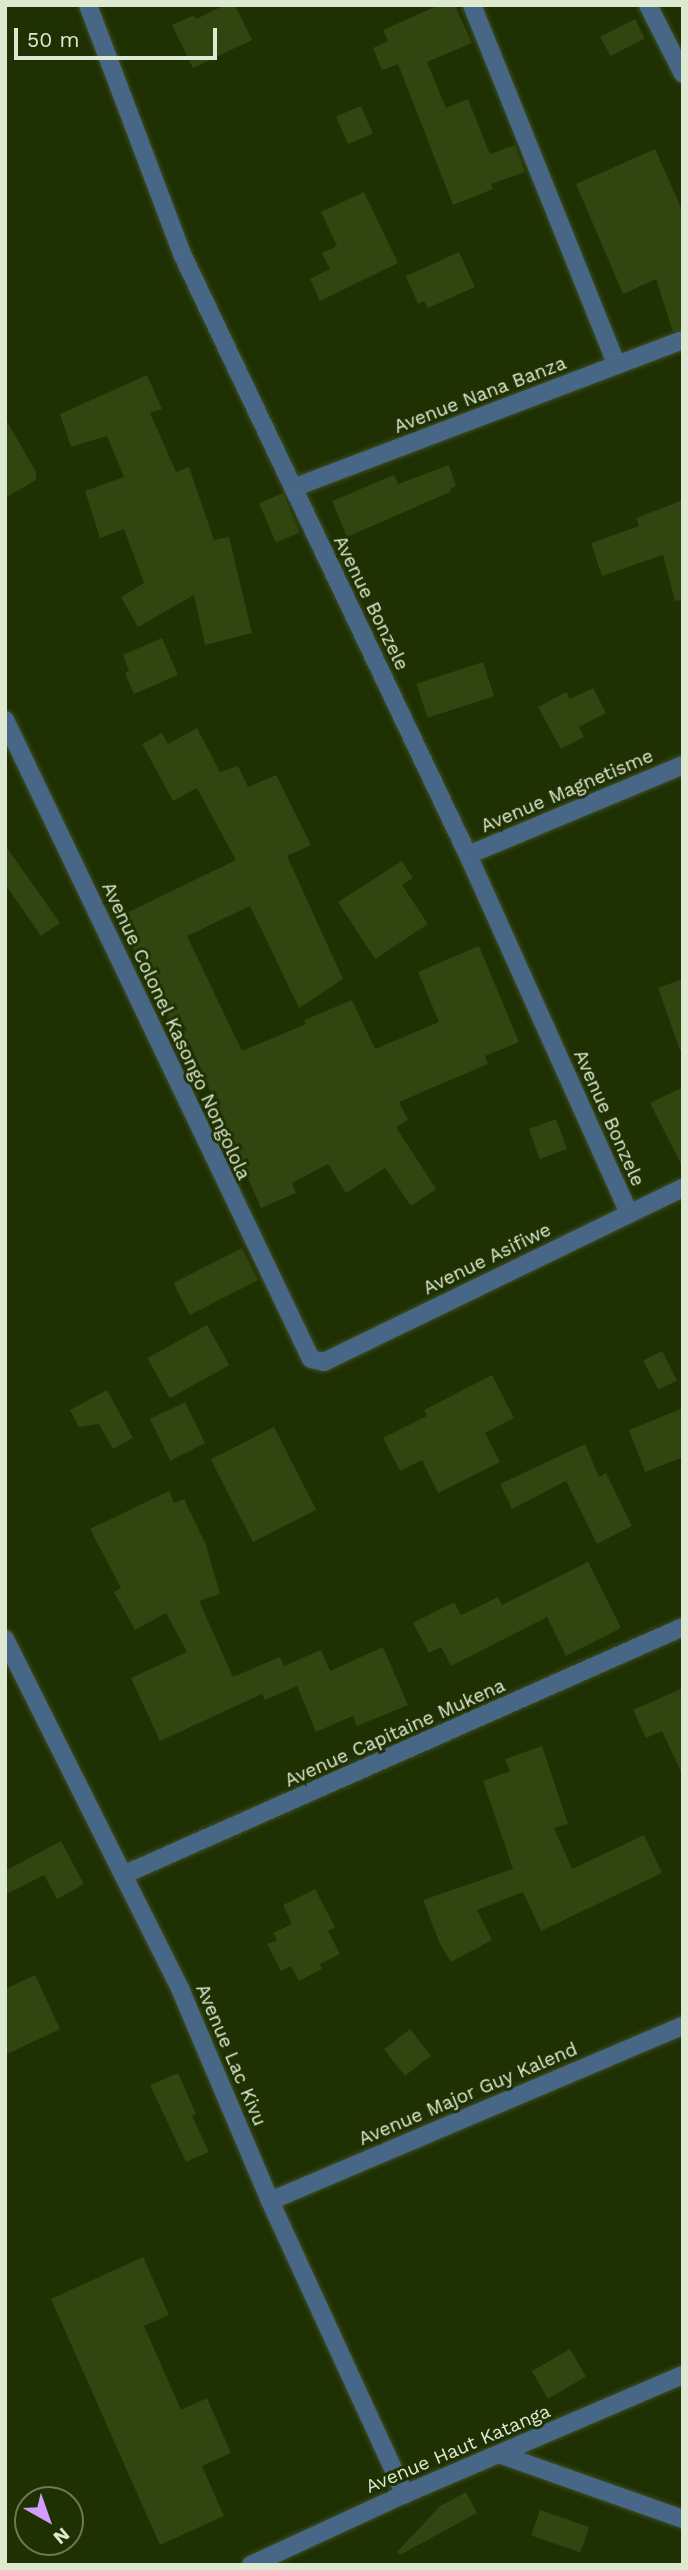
<!DOCTYPE html>
<html>
<head>
<meta charset="utf-8">
<style>
  body { margin:0 }
  #map { position:relative; width:688px; height:2570px; overflow:hidden; background:#1f3003; font-family:"Work Sans",sans-serif }
  div>[style] { position:absolute }
  .building>* { inset:0; background:#30450f; transform-origin:0 0 }
  .roads { filter:drop-shadow(0 0 2px #3d4e24) drop-shadow(0 0 2px #3d4e24) }
  .minor>* { height:18px; margin:-9px; padding:0 9px; transform-origin:9px; border-radius:9px; background:#486786 }
  span { translate:-50% -50%; white-space:nowrap; text-align:center; line-height:1.15; -webkit-text-stroke:6px #1f3003; paint-order:stroke }
  .street-label { font-size:19px; color:#dde9d0 }
  .frame { position:absolute; inset:0; border:7px solid #dde9d0; pointer-events:none }
  .north { position:absolute; left:14px; top:2486px; width:70px; height:70px; box-sizing:border-box; background:#1f3003; border:2px solid #6b7a55; border-radius:50%; rotate:140deg; font-size:19px; font-weight:700; line-height:28px; text-align:center; color:#dde9d0 }
  .north::after { content:''; display:block; margin:auto; width:24px; height:32px; background:#d19dfe; clip-path:polygon(50% 0,100% 100%,50% 72%,0 100%) }
  .scale { position:absolute; left:14px; top:28px; width:203px; height:32px; box-sizing:border-box; border:4px solid #dde9d0; border-top:0; padding-left:9px; font-size:21px; line-height:24px; white-space:nowrap; color:#dde9d0; -webkit-text-stroke:5px #1f3003; paint-order:stroke }
</style>
</head>
<body>
<div id="map">
  <div class="building">
    <div style="clip-path:polygon(225px 5px,235px 5px,252px 40px,193px 68px,172px 25px,194px 15px,196px 19px)"></div>
    <div style="clip-path:polygon(439px 5px,455px 5px,472px 43px,427px 62px,446px 108px,468px 99px,490px 154px,515px 145px,525px 172px,491px 184px,493px 189px,453px 205px,398px 64px,382px 70px,373px 48px,388px 41px,383px 30px)"></div>
    <div style="left:635px;top:19px;width:22px;height:39px;rotate:63deg"></div>
    <div style="left:361px;top:106px;width:30px;height:27px;rotate:67deg"></div>
    <div style="clip-path:polygon(655px 149px,683px 212px,683px 329px,673px 332px,656px 279px,623px 294px,576px 184px)"></div>
    <div style="clip-path:polygon(364px 192px,398px 263px,320px 301px,310px 279px,330px 269px,322px 253px,337px 246px,321px 212px)"></div>
    <div style="clip-path:polygon(459px 252px,475px 287px,428px 308px,424px 301px,418px 304px,406px 276px)"></div>
    <div style="clip-path:polygon(147px 375px,162px 409px,150px 413px,176px 472px,189px 467px,214px 540px,229px 537px,252px 633px,205px 645px,194px 595px,138px 627px,121px 597px,144px 583px,124px 529px,100px 538px,85px 491px,124px 477px,107px 436px,71px 447px,60px 414px)"></div>
    <div style="clip-path:polygon(5px 418px,36px 472px,36px 480px,5px 498px)"></div>
    <div style="clip-path:polygon(449px 465px,456px 486px,450px 489px,450px 492px,347px 537px,332px 501px,394px 475px,398px 484px)"></div>
    <div style="left:283px;top:493px;width:43px;height:26px;rotate:67deg"></div>
    <div style="clip-path:polygon(683px 500px,683px 600px,675px 601px,663px 555px,602px 576px,591px 543px,639px 526px,636px 518px)"></div>
    <div style="clip-path:polygon(162px 638px,178px 675px,134px 694px,125px 673px,129px 671px,123px 655px)"></div>
    <div style="left:483px;top:662px;width:36px;height:70px;rotate:72deg"></div>
    <div style="clip-path:polygon(593px 688px,606px 713px,579px 727px,584px 737px,561px 749px,538px 707px,566px 692px,570px 699px)"></div>
    <div style="clip-path:polygon(197px 728px,220px 772px,238px 766px,248px 787px,276px 775px,311px 845px,287px 856px,343px 979px,299px 1008px,250px 906px,187px 936px,242px 1051px,306px 1024px,304px 1020px,352px 1000px,375px 1049px,439px 1022px,418px 972px,479px 946px,519px 1042px,485px 1056px,488px 1064px,399px 1102px,408px 1120px,396px 1127px,436px 1189px,411px 1206px,385px 1168px,346px 1193px,328px 1164px,292px 1183px,296px 1193px,261px 1208px,190px 1044px,181px 1048px,118px 917px,236px 860px,197px 788px,173px 801px,142px 744px,162px 733px,168px 744px)"></div>
    <div style="clip-path:polygon(5px 845px,60px 923px,41px 936px,5px 884px)"></div>
    <div style="clip-path:polygon(402px 861px,413px 878px,402px 885px,428px 924px,375px 959px,338px 902px)"></div>
    <div style="clip-path:polygon(683px 979px,683px 1050px,680px 1050px,658px 988px)"></div>
    <div style="clip-path:polygon(683px 1087px,683px 1168px,650px 1103px)"></div>
    <div style="left:556px;top:1119px;width:32px;height:29px;rotate:70deg"></div>
    <div style="left:242px;top:1248px;width:36px;height:77px;rotate:63deg"></div>
    <div style="left:207px;top:1325px;width:46px;height:68px;rotate:61deg"></div>
    <div style="left:662px;top:1351px;width:33px;height:21px;rotate:63deg"></div>
    <div style="clip-path:polygon(492px 1375px,514px 1418px,485px 1433px,500px 1462px,438px 1493px,422px 1460px,400px 1471px,383px 1438px,427px 1416px,424px 1410px)"></div>
    <div style="clip-path:polygon(107px 1390px,133px 1438px,113px 1449px,99px 1424px,79px 1427px,70px 1410px)"></div>
    <div style="left:185px;top:1402px;width:46px;height:39px;rotate:64deg"></div>
    <div style="clip-path:polygon(683px 1408px,683px 1457px,645px 1472px,629px 1430px)"></div>
    <div style="left:274px;top:1427px;width:93px;height:71px;rotate:63deg"></div>
    <div style="clip-path:polygon(585px 1444px,599px 1477px,606px 1473px,632px 1526px,597px 1544px,566px 1481px,512px 1509px,500px 1484px)"></div>
    <div style="clip-path:polygon(169px 1491px,174px 1503px,184px 1499px,206px 1545px,220px 1594px,199px 1601px,233px 1677px,280px 1657px,284px 1666px,321px 1650px,330px 1671px,383px 1647px,408px 1705px,357px 1726px,353px 1716px,316px 1732px,297px 1686px,265px 1700px,262px 1694px,160px 1741px,131px 1678px,187px 1652px,166px 1613px,135px 1630px,114px 1592px,121px 1588px,90px 1529px)"></div>
    <div style="clip-path:polygon(588px 1562px,621px 1628px,566px 1656px,547px 1617px,451px 1666px,441px 1647px,429px 1653px,413px 1623px,454px 1602px,461px 1615px,498px 1597px,502px 1605px)"></div>
    <div style="clip-path:polygon(683px 1688px,683px 1776px,662px 1731px,646px 1738px,633px 1710px)"></div>
    <div style="clip-path:polygon(542px 1746px,568px 1824px,554px 1828px,572px 1869px,644px 1835px,662px 1873px,541px 1931px,523px 1892px,477px 1910px,492px 1940px,451px 1962px,440px 1944px,423px 1900px,513px 1869px,483px 1781px,510px 1771px,505px 1759px)"></div>
    <div style="clip-path:polygon(61px 1841px,84px 1884px,57px 1899px,44px 1875px,5px 1895px,5px 1871px)"></div>
    <div style="clip-path:polygon(315px 1889px,335px 1927px,328px 1931px,340px 1954px,320px 1964px,322px 1969px,299px 1981px,291px 1966px,281px 1971px,267px 1944px,277px 1940px,273px 1933px,292px 1924px,283px 1905px)"></div>
    <div style="clip-path:polygon(35px 1975px,60px 2029px,5px 2055px,5px 1989px)"></div>
    <div style="left:410px;top:2029px;width:34px;height:33px;rotate:52deg"></div>
    <div style="clip-path:polygon(178px 2073px,196px 2114px,192px 2116px,209px 2152px,186px 2162px,150px 2085px)"></div>
    <div style="clip-path:polygon(143px 2257px,169px 2315px,144px 2326px,181px 2410px,207px 2398px,231px 2453px,202px 2466px,224px 2516px,160px 2545px,51px 2299px)"></div>
    <div style="left:570px;top:2349px;width:32px;height:44px;rotate:60deg"></div>
    <div style="clip-path:polygon(466px 2492px,477px 2513px,400px 2555px,397px 2552px,440px 2506px)"></div>
    <div style="left:540px;top:2510px;width:52px;height:27px;rotate:19deg"></div>
  </div>
  <div class="roads">
    <div class="minor">
      <div style="left:88px;top:5px;width:268px;rotate:69.3deg"></div>
      <div style="left:183px;top:256px;width:663px;rotate:64.56deg"></div>
      <div style="left:468px;top:855px;width:393px;rotate:65.8deg"></div>
      <div style="left:472px;top:5px;width:388px;rotate:68.1deg"></div>
      <div style="left:648px;top:5px;width:77px;rotate:63.1deg"></div>
      <div style="left:293px;top:488px;width:417px;rotate:-20.8deg"></div>
      <div style="left:5px;top:720px;width:708px;rotate:64.41deg"></div>
      <div style="left:311px;top:1359px;width:13px;rotate:13deg"></div>
      <div style="left:324px;top:1362px;width:399px;rotate:-25.9deg"></div>
      <div style="left:468px;top:855px;width:233px;rotate:-22.7deg"></div>
      <div style="left:5px;top:1639px;width:394px;rotate:63.4deg"></div>
      <div style="left:181px;top:1991px;width:228px;rotate:67deg"></div>
      <div style="left:270px;top:2201px;width:323px;rotate:65.3deg"></div>
      <div style="left:123px;top:1875px;width:612px;rotate:-23.89deg"></div>
      <div style="left:270px;top:2201px;width:449px;rotate:-23deg"></div>
      <div style="left:499px;top:2454px;width:195px;rotate:19.5deg"></div>
      <div style="left:251px;top:2565px;width:170px;rotate:-24.8deg"></div>
      <div style="left:405px;top:2494px;width:302px;rotate:-23.2deg"></div>
    </div>
  </div>
  <div class="street-label">
    <span style="left:480px;top:395px;rotate:-21deg">Avenue Nana Banza</span>
    <span style="left:371px;top:603px;rotate:64deg">Avenue Bonzele</span>
    <span style="left:567px;top:791px;rotate:-23deg">Avenue Magnetisme</span>
    <span style="left:176px;top:1031px;rotate:65deg">Avenue Colonel Kasongo Nongolola</span>
    <span style="left:609px;top:1118px;rotate:66deg">Avenue Bonzele</span>
    <span style="left:487px;top:1259px;rotate:-26deg">Avenue Asifiwe</span>
    <span style="left:395px;top:1733px;rotate:-24deg">Avenue Capitaine Mukena</span>
    <span style="left:231px;top:2055px;rotate:67deg">Avenue Lac Kivu</span>
    <span style="left:468px;top:2094px;rotate:-23deg">Avenue Major Guy Kalend</span>
    <span style="left:458px;top:2449px;rotate:-23deg">Avenue Haut Katanga</span>
  </div>
  <div class="frame"></div>
  <div class="north">N</div>
  <div class="scale">50 m</div>
</div>
</body>
</html>
